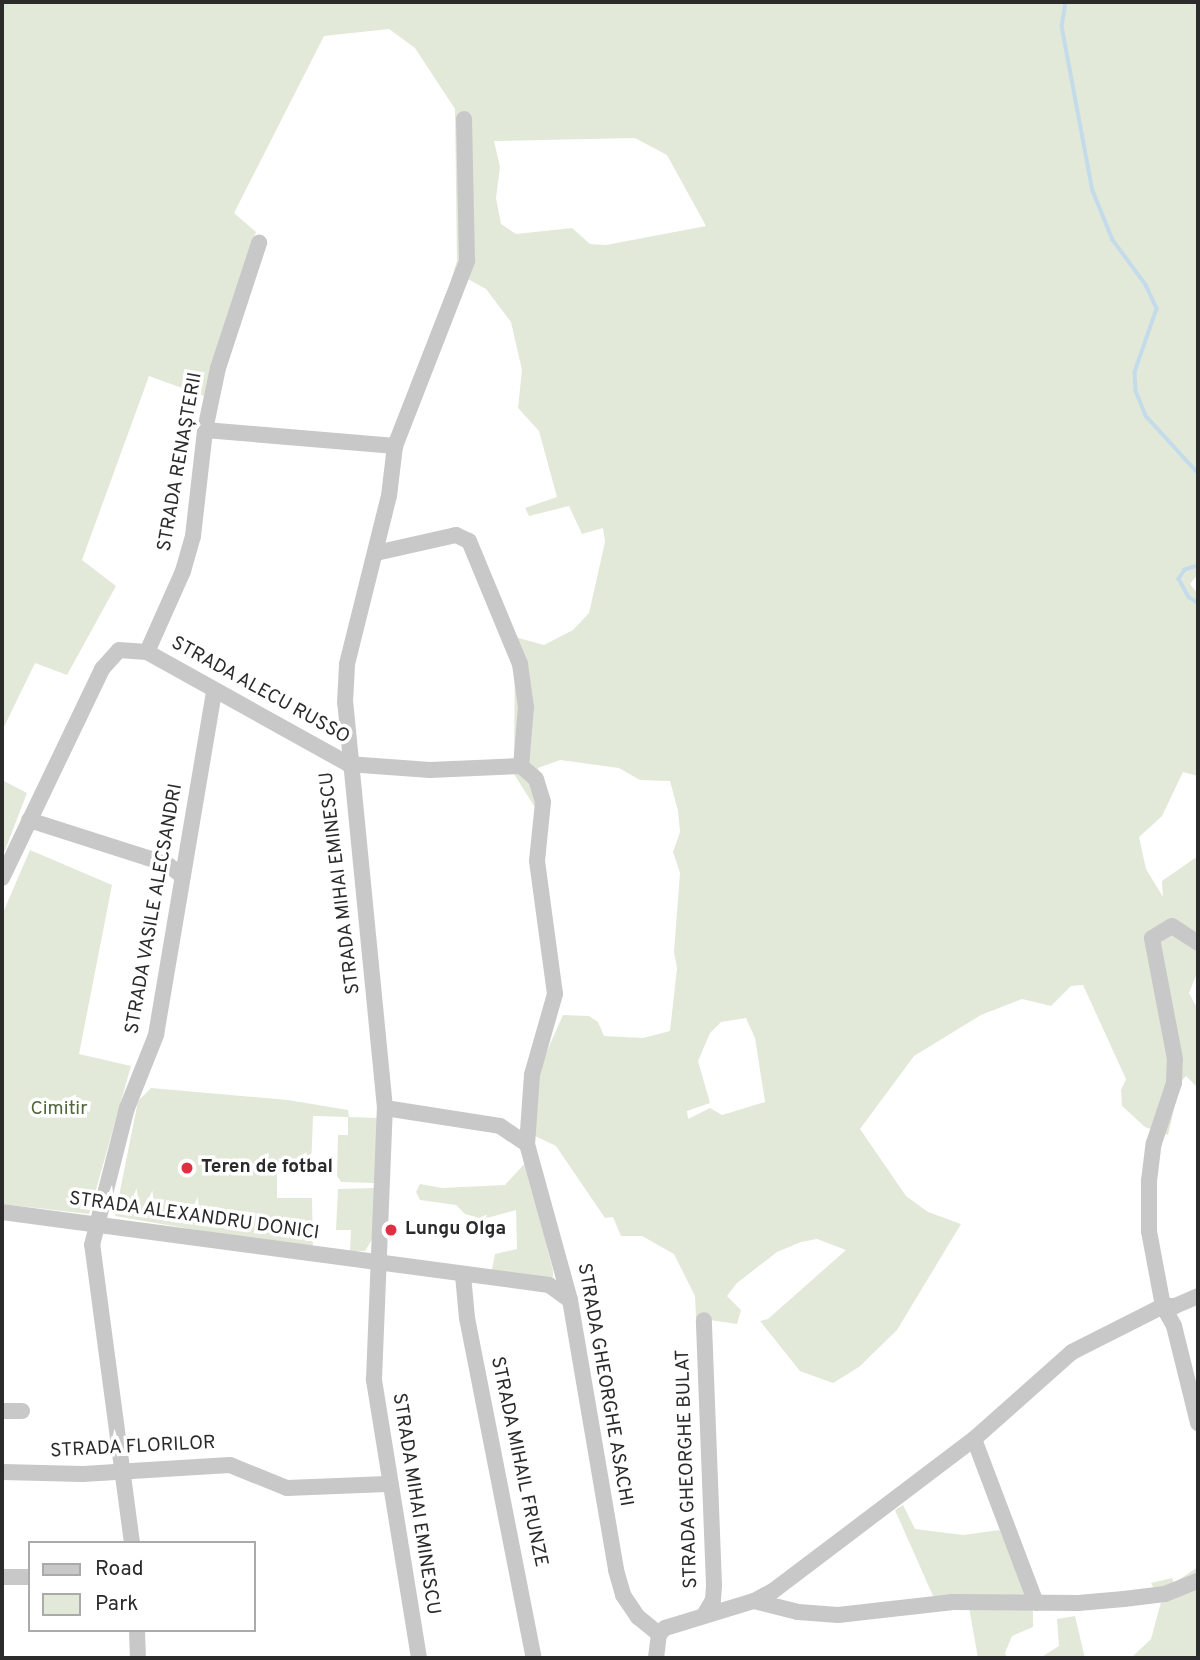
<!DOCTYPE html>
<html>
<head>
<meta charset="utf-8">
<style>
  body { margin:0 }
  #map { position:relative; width:1200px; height:1660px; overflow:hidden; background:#fff; font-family:Overpass,sans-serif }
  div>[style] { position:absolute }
  .green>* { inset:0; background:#e2e9d9 }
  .stream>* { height:3.5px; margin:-1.75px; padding:0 1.75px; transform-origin:1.75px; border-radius:1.75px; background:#c4dcea }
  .minor>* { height:16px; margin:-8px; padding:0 8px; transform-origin:8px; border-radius:8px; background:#c8c8c8 }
  .dots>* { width:19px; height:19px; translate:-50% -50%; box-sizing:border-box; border:4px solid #fff; border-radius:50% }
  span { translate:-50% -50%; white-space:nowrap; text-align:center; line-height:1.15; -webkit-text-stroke:7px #fff; paint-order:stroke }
  .street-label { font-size:19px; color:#2b2b2b }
  .park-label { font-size:19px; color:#50663a }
  .poi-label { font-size:19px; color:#2b2b2b; font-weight:700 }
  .left { translate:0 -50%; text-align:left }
  .frame { position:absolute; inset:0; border:4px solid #2b2b2b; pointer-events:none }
  .legend { position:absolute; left:28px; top:1541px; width:228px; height:91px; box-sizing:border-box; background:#fff; border:2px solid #aaa; margin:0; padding:9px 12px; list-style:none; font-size:21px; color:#2b2b2b }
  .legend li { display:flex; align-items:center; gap:14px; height:35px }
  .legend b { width:35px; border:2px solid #aaa }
</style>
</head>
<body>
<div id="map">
  <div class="green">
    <div style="clip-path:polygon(evenodd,2px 2px,1198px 2px,1198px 574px,1190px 584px,1198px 594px,1198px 776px,1183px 772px,1162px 816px,1139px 837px,1146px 869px,1163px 897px,1162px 881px,1195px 858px,1198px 861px,1198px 971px,1189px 993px,1198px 1010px,1198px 1088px,1186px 1076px,1180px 1083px,1168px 1135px,1145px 1127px,1122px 1106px,1121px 1090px,1126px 1079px,1083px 985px,1071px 986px,1051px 1006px,1022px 999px,981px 1015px,914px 1056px,860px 1129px,906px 1196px,928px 1212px,961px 1224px,897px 1330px,859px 1367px,833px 1383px,800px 1371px,760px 1321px,768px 1319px,846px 1250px,817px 1239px,801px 1242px,777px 1252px,737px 1283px,727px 1296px,741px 1310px,737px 1324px,696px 1318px,695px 1296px,674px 1254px,642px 1236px,621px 1236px,613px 1217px,605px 1218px,556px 1146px,535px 1136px,535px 1078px,563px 1015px,589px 1016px,598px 1022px,604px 1036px,643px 1038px,670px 1031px,677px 968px,674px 952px,680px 873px,673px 852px,680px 832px,678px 811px,670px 781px,640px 780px,619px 768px,560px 760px,538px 768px,550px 803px,534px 806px,514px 774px,515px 637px,544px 645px,573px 630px,589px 613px,605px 542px,603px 528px,582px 534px,569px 506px,529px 516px,525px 508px,557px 497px,539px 431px,518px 408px,522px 370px,511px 322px,486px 289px,468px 279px,450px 283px,457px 261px,455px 109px,415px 48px,389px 29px,324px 36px,234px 213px,256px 232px,204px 396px,149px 376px,82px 560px,116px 586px,67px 675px,35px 663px,2px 731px,2px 2px,635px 138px,667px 155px,706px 226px,606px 245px,590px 244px,572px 228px,516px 234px,501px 224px,496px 198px,500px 167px,494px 141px,635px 138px,2px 2px,746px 1018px,755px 1038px,765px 1102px,722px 1115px,710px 1108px,688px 1119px,687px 1111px,710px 1103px,698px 1061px,710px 1033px,721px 1022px,746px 1018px)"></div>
    <div style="clip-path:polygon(2px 780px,27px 793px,2px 858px)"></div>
    <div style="clip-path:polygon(30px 850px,112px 885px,79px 1054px,131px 1066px,89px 1214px,2px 1204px,2px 915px)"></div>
    <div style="clip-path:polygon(151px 1088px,288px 1100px,348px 1110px,349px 1117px,378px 1118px,375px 1183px,341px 1182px,337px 1176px,338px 1135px,348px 1135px,348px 1117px,313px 1116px,311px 1170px,277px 1170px,277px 1198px,312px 1198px,313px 1250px,115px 1216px,138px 1101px)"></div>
    <div style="clip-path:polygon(526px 1162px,553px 1271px,553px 1277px,544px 1281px,491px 1274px,495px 1254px,517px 1249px,516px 1210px,483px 1219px,465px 1214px,456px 1205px,420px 1200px,416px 1192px,420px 1184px,442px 1188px,505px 1185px)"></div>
    <div style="clip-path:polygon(375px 1188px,373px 1238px,365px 1251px,350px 1251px,351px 1230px,336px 1230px,338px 1189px)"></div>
    <div style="clip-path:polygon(903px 1505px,915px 1529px,963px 1535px,999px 1530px,1010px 1545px,1033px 1612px,1033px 1627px,1012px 1636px,1005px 1653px,1007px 1658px,978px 1658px,967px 1596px,933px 1596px,895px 1510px)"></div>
    <div style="clip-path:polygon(1198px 1567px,1198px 1658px,1131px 1658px,1151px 1639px,1161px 1602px,1151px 1583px,1172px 1578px,1174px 1583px)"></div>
    <div style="clip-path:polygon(1075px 1616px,1085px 1658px,1040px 1658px,1059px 1646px,1057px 1619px)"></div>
  </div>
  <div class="stream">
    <div style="left:1066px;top:2px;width:24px;rotate:99deg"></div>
    <div style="left:1062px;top:26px;width:168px;rotate:79.4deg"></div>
    <div style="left:1093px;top:191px;width:53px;rotate:67.8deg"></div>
    <div style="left:1113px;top:240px;width:56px;rotate:53.7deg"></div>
    <div style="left:1146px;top:285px;width:26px;rotate:65deg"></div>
    <div style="left:1157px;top:309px;width:67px;rotate:109.2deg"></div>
    <div style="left:1135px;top:372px;width:19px;rotate:87deg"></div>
    <div style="left:1136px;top:391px;width:27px;rotate:68deg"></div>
    <div style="left:1146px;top:416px;width:77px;rotate:47.6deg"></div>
    <div style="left:1198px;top:566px;width:14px;rotate:163deg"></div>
    <div style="left:1185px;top:570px;width:11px;rotate:124deg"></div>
    <div style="left:1179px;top:579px;width:21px;rotate:61deg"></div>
    <div style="left:1189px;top:597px;width:11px;rotate:34deg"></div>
  </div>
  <div class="minor">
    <div style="left:205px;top:430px;width:191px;rotate:4.8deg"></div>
    <div style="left:376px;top:553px;width:82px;rotate:-12.7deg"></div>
    <div style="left:456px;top:535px;width:14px;rotate:25deg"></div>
    <div style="left:469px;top:541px;width:133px;rotate:67.5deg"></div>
    <div style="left:520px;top:664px;width:43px;rotate:82.1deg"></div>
    <div style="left:526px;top:707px;width:59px;rotate:94.8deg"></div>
    <div style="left:521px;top:766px;width:20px;rotate:41deg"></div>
    <div style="left:536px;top:779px;width:24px;rotate:73deg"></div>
    <div style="left:543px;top:802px;width:59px;rotate:95.8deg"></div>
    <div style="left:537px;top:861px;width:134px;rotate:82.3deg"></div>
    <div style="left:555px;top:994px;width:84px;rotate:105.9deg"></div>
    <div style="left:532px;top:1075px;width:69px;rotate:94.1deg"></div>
    <div style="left:527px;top:1144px;width:162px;rotate:74.6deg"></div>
    <div style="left:570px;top:1300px;width:274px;rotate:80.3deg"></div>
    <div style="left:616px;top:1570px;width:26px;rotate:74deg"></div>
    <div style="left:623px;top:1595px;width:27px;rotate:56deg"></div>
    <div style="left:638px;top:1617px;width:27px;rotate:39deg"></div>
    <div style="left:147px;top:652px;width:89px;rotate:-66deg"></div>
    <div style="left:183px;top:571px;width:36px;rotate:-74deg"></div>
    <div style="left:193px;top:536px;width:107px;rotate:-83.5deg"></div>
    <div style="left:205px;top:430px;width:63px;rotate:-78.2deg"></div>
    <div style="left:218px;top:368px;width:132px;rotate:-71.8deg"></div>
    <div style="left:29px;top:820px;width:145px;rotate:17.7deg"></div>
    <div style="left:167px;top:864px;width:18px;rotate:38deg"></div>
    <div style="left:2px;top:878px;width:232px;rotate:-64.4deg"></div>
    <div style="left:102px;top:669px;width:25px;rotate:-48deg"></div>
    <div style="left:119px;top:650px;width:28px;rotate:4deg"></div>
    <div style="left:147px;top:652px;width:230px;rotate:29.1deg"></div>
    <div style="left:348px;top:764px;width:82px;rotate:4.2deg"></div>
    <div style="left:430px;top:770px;width:91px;rotate:-2.5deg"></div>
    <div style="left:385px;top:1108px;width:116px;rotate:8.9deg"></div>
    <div style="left:500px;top:1126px;width:32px;rotate:34deg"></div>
    <div style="left:2px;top:1212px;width:552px;rotate:7.6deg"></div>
    <div style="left:549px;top:1285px;width:26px;rotate:36deg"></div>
    <div style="left:463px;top:1275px;width:43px;rotate:84.7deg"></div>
    <div style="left:467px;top:1318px;width:347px;rotate:78.9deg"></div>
    <div style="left:1163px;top:1306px;width:23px;rotate:61deg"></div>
    <div style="left:1174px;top:1326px;width:100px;rotate:76.1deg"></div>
    <div style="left:1163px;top:1306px;width:12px"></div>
    <div style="left:1175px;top:1306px;width:25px;rotate:-23deg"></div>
    <div style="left:2px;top:1411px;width:20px"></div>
    <div style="left:974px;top:1439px;width:175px;rotate:69.3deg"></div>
    <div style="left:2px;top:1472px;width:81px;rotate:1.4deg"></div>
    <div style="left:83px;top:1474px;width:147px;rotate:-3.5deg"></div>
    <div style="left:230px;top:1465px;width:61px;rotate:22deg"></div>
    <div style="left:287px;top:1488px;width:100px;rotate:-2.3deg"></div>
    <div style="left:132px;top:1543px;width:301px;rotate:-97.6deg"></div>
    <div style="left:92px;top:1245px;width:141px;rotate:-75.7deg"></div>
    <div style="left:127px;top:1108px;width:79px;rotate:-68.3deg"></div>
    <div style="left:156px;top:1035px;width:349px;rotate:-80.4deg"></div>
    <div style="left:2px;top:1577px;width:28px"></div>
    <div style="left:754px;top:1601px;width:45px;rotate:14deg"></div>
    <div style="left:798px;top:1612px;width:40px;rotate:4.3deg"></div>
    <div style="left:838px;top:1615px;width:116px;rotate:-6.4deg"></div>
    <div style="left:953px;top:1602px;width:125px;rotate:0.5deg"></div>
    <div style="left:1078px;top:1603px;width:46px;rotate:-5deg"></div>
    <div style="left:1124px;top:1599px;width:41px;rotate:-7deg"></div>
    <div style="left:1165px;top:1594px;width:35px;rotate:-22deg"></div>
    <div style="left:704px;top:1615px;width:17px;rotate:-59deg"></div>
    <div style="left:713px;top:1600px;width:15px;rotate:-86deg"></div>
    <div style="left:714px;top:1585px;width:265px;rotate:-92.2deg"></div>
    <div style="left:137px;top:1630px;width:28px;rotate:88deg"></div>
    <div style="left:419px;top:1658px;width:283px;rotate:-99.2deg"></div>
    <div style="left:374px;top:1379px;width:271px;rotate:-87.7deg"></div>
    <div style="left:385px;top:1108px;width:407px;rotate:-95.6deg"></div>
    <div style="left:345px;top:703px;width:39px;rotate:-87deg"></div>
    <div style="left:347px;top:664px;width:173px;rotate:-76deg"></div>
    <div style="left:389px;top:496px;width:50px;rotate:-83.2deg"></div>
    <div style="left:395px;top:446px;width:199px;rotate:-68.7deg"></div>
    <div style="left:467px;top:261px;width:142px;rotate:-91.2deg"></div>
    <div style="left:656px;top:1658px;width:24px;rotate:-83deg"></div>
    <div style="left:659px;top:1634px;width:8px;rotate:-45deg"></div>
    <div style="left:665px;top:1628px;width:93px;rotate:-16.9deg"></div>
    <div style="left:754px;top:1601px;width:21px;rotate:-28deg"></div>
    <div style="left:773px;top:1591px;width:252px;rotate:-37.1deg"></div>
    <div style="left:974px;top:1439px;width:131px;rotate:-41.6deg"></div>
    <div style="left:1072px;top:1352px;width:102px;rotate:-26.8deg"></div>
    <div style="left:1163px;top:1306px;width:76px;rotate:-100.6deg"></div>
    <div style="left:1149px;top:1231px;width:50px;rotate:-90deg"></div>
    <div style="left:1149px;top:1181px;width:38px;rotate:-83deg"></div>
    <div style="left:1154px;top:1143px;width:63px;rotate:-71.6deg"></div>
    <div style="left:1174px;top:1083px;width:24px;rotate:-88deg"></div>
    <div style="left:1175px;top:1059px;width:123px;rotate:-100.8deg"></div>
    <div style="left:1152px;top:938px;width:23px;rotate:-31deg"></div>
    <div style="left:1172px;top:926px;width:31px;rotate:33deg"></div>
  </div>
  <div class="dots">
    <div style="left:187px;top:1168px;background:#e22e42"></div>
    <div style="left:391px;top:1230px;background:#e22e42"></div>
  </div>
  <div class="street-label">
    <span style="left:181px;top:462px;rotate:-80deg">STRADA RENAȘTERII</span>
    <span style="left:260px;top:691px;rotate:29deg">STRADA ALECU RUSSO</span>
    <span style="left:341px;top:883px;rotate:-97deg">STRADA MIHAI EMINESCU</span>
    <span style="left:155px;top:909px;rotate:-80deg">STRADA VASILE ALECSANDRI</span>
    <span style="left:194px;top:1217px;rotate:8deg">STRADA ALEXANDRU DONICI</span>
    <span style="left:604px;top:1385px;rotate:80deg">STRADA GHEORGHE ASACHI</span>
    <span style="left:133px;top:1448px;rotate:-3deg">STRADA FLORILOR</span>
    <span style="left:518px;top:1462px;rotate:78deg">STRADA MIHAIL FRUNZE</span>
    <span style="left:688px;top:1469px;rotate:-92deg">STRADA GHEORGHE BULAT</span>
    <span style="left:415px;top:1504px;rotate:81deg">STRADA MIHAI EMINESCU</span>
  </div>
  <div class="park-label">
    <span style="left:59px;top:1110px">Cimitir</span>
  </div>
  <div class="poi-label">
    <span class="left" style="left:201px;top:1168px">Teren de fotbal</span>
    <span class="left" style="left:405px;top:1230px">Lungu Olga</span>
  </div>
  <div class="frame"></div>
  <ul class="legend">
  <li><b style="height:9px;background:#c8c8c8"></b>Road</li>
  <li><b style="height:19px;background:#e2e9d9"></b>Park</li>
  </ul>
</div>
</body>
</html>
